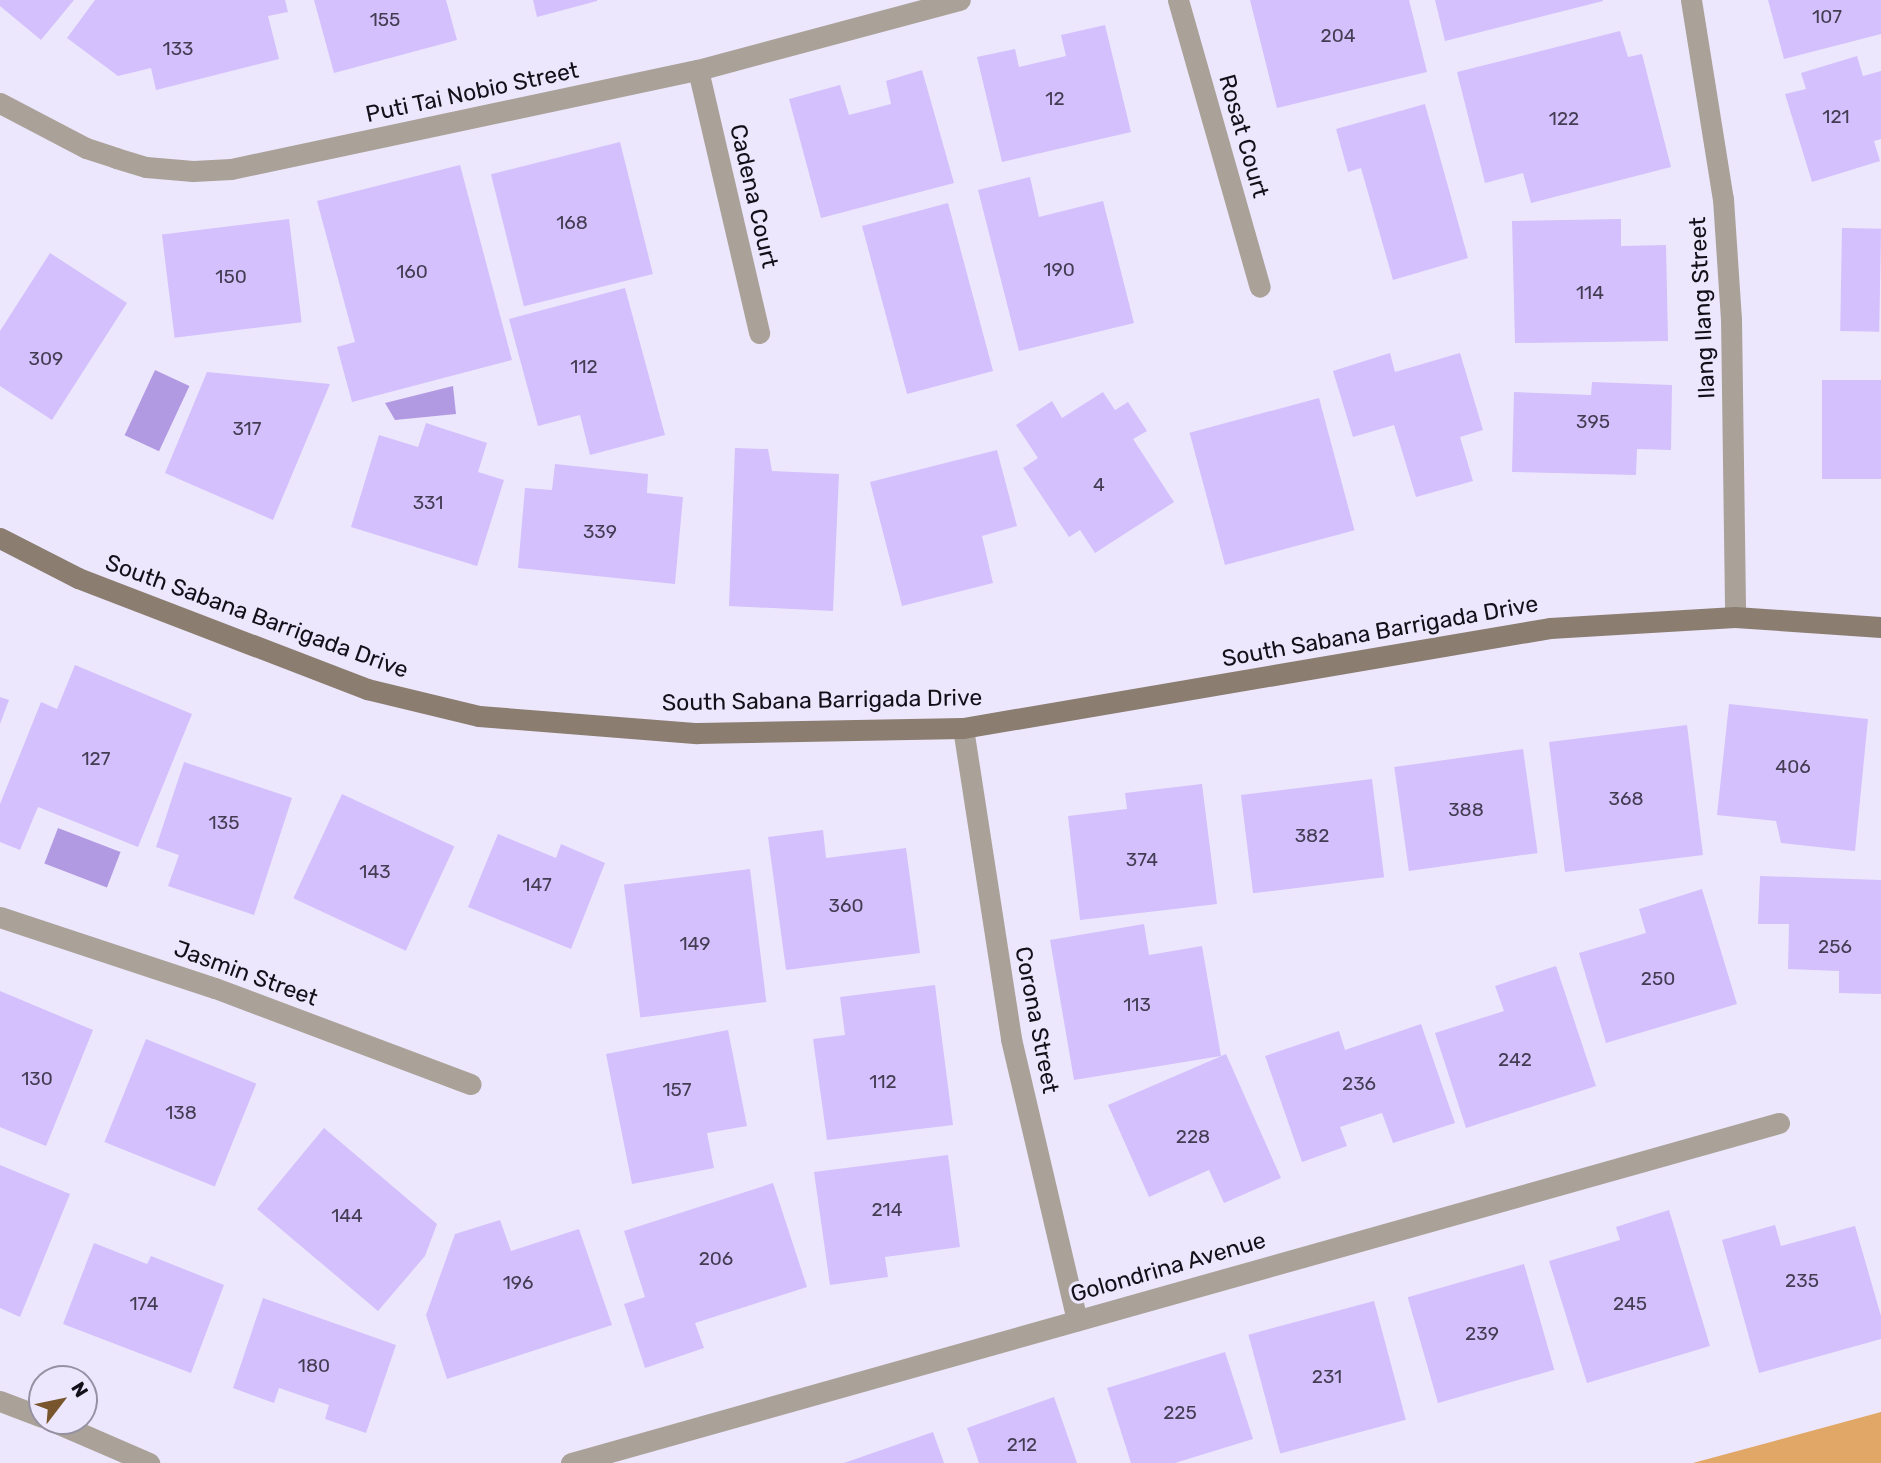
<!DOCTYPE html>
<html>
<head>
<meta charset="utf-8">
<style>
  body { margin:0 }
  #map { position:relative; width:1881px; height:1463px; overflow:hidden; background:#ede7fd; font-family:Rubik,sans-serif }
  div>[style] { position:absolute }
  .forest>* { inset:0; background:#e0a766 }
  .water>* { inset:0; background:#b29ae3; transform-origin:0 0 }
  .building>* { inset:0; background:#d3c0fc; transform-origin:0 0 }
  .minor>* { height:21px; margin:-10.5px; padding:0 10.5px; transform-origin:10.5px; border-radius:10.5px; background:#aaa299 }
  .secondary>* { height:21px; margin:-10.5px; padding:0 10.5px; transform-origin:10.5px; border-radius:10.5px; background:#8b7e71 }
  span { translate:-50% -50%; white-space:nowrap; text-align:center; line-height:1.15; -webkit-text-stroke:6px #ede7fd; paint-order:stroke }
  .number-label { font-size:19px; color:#433c52 }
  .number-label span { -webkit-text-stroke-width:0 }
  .street-label { font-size:23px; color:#131019 }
  .north { position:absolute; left:28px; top:1365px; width:70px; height:70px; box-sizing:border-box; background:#ede7fd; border:2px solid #9691a2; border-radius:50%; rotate:58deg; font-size:19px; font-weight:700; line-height:28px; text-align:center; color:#131019 }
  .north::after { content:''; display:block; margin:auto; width:24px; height:32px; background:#78552d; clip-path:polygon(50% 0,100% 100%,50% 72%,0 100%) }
</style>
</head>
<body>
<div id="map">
  <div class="forest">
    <div style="clip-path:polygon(1881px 1412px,1881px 1463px,1693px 1463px)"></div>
  </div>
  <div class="water">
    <div style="left:155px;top:370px;width:38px;height:72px;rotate:25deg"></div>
    <div style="clip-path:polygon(453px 386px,456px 414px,395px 420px,385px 403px)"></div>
    <div style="left:58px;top:828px;width:67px;height:38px;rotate:21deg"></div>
  </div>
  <div class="building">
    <div style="clip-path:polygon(0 0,74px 0,41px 40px,0 6px)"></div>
    <div style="clip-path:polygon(95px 0,285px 0,288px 12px,268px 16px,279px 59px,156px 90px,151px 68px,118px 76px,67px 38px)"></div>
    <div style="clip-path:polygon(314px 0,446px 0,457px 40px,334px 73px)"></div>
    <div style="clip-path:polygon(533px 0,597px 0,597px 1px,537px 17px)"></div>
    <div style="clip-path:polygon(1250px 0,1409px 0,1427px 72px,1277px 108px)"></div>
    <div style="clip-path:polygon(1435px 0,1603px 0,1603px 1px,1445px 41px)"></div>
    <div style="clip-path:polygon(1768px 0,1881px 0,1881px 34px,1784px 59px)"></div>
    <div style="clip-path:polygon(1105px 25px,1131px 132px,1002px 162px,977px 57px,1015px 49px,1019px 67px,1066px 56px,1061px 35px)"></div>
    <div style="clip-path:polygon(1620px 31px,1628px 57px,1642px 54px,1671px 167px,1531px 203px,1523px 173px,1485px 183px,1457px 72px)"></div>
    <div style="clip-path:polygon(1857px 56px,1863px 76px,1881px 71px,1881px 139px,1874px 141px,1880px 161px,1812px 182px,1785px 94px,1806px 89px,1801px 73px)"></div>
    <div style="clip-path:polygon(922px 70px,954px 183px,821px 218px,789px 99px,840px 85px,849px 115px,891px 104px,886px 81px)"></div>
    <div style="clip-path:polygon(1425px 104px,1468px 258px,1393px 280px,1361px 168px,1348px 172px,1336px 129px)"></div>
    <div style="left:620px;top:142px;width:136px;height:133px;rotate:76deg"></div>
    <div style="clip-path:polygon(460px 165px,512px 360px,352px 402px,337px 347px,355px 342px,317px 201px)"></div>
    <div style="clip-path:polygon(1030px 177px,1039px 217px,1103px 201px,1134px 323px,1019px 351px,978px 190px)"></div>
    <div style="left:948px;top:203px;width:174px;height:89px;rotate:75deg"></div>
    <div style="left:289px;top:219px;width:104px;height:128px;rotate:83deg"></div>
    <div style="clip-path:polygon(1621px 219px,1621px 246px,1666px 245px,1668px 341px,1515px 343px,1512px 221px)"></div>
    <div style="left:1842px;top:228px;width:39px;height:103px;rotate:1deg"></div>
    <div style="clip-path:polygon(50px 253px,127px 303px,52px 420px,0 386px,0 331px)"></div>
    <div style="clip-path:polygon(625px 288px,665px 435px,590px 455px,580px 415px,538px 426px,509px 319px)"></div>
    <div style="clip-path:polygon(1390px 353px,1395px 372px,1460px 353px,1483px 430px,1460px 437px,1473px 481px,1416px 497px,1394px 425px,1353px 437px,1333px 371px)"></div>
    <div style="clip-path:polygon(207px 372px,330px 384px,273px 520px,165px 473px)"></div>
    <div style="left:1881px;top:380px;width:99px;height:59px;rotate:90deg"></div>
    <div style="clip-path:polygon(1592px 382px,1672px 385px,1671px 450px,1637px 449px,1636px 475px,1512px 472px,1514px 392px,1591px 395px)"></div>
    <div style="clip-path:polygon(1103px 392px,1115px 410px,1128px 402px,1147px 431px,1133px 439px,1174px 502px,1095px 553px,1080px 530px,1069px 537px,1023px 468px,1038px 458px,1016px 425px,1052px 401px,1062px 418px)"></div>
    <div style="left:1319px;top:398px;width:137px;height:134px;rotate:75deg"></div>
    <div style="clip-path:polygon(426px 423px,487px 443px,478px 472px,504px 480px,477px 566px,351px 527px,379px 435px,418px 447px)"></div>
    <div style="clip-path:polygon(735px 448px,768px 449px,772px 471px,839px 474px,833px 611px,729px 606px)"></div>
    <div style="clip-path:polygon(997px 450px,1017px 526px,982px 536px,993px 583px,902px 606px,870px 482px)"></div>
    <div style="clip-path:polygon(555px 464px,648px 474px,647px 493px,683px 497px,675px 584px,518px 568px,525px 488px,552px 490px)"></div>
    <div style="clip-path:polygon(75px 665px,192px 714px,138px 847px,38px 807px,20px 850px,0 842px,0 804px,41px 702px,57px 709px)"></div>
    <div style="clip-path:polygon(0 697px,9px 700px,0 724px)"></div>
    <div style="clip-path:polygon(1729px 704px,1868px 719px,1855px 851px,1781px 843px,1776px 821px,1717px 815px)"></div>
    <div style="left:1687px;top:725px;width:131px;height:139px;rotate:83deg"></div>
    <div style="left:1523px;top:749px;width:105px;height:130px;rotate:82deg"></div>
    <div style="clip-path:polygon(184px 762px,292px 798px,254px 915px,168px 886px,179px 855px,156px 847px)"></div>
    <div style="left:1372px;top:779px;width:99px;height:132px;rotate:83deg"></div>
    <div style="clip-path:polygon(1202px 784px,1217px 904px,1080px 920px,1068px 816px,1127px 809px,1125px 793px)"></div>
    <div style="left:342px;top:794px;width:124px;height:115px;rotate:25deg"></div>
    <div style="clip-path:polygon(823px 830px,826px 858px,906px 848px,920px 953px,786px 970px,768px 837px)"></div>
    <div style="clip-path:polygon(498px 834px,556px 858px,561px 844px,605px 863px,571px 949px,468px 907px)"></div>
    <div style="left:750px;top:869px;width:134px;height:127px;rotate:83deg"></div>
    <div style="clip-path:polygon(1760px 876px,1881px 880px,1881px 994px,1839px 993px,1839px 971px,1788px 969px,1789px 924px,1758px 924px)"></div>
    <div style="clip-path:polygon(1702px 889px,1737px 1004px,1606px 1043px,1579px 953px,1646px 933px,1639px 909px)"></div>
    <div style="clip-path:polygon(1144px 924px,1149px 955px,1202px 946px,1221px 1056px,1074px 1080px,1050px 940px)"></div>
    <div style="clip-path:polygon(1556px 966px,1596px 1086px,1466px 1128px,1435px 1033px,1504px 1011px,1495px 986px)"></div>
    <div style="clip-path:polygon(935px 985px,953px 1125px,827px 1140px,813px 1039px,845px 1035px,840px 997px)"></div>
    <div style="clip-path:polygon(0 991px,93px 1030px,46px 1146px,0 1127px)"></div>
    <div style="clip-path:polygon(1421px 1024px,1455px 1123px,1393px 1143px,1382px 1113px,1340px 1127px,1347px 1146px,1302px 1162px,1265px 1056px,1339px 1031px,1345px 1050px)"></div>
    <div style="clip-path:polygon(728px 1030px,747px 1126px,707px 1133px,714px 1168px,632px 1184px,606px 1054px)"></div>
    <div style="left:146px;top:1039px;width:119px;height:111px;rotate:22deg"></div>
    <div style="clip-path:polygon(1226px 1054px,1281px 1178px,1224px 1203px,1209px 1170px,1149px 1197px,1108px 1105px)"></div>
    <div style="clip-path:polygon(324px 1128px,437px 1224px,425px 1256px,378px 1311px,257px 1209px)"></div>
    <div style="clip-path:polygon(948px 1155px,960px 1247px,885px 1257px,888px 1277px,830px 1285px,814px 1172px)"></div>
    <div style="clip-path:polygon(0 1165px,70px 1194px,20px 1317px,0 1308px)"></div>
    <div style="clip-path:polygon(773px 1183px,807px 1287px,695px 1323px,704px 1348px,645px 1368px,624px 1304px,645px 1297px,624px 1231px)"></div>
    <div style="clip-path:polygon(1669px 1210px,1710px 1346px,1587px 1383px,1549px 1261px,1620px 1240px,1616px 1227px)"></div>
    <div style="clip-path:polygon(500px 1220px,511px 1251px,579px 1229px,612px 1325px,447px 1379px,426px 1315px,455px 1234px)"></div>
    <div style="clip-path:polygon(1775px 1225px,1781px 1246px,1855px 1226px,1881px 1316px,1881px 1339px,1759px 1373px,1722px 1240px)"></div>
    <div style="clip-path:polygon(94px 1243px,147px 1264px,151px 1256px,224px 1285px,191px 1373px,63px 1324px)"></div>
    <div style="left:1524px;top:1264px;width:110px;height:121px;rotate:74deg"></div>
    <div style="clip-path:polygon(263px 1298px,396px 1345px,366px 1433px,325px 1419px,329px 1405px,279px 1388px,274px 1403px,233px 1388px)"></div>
    <div style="left:1374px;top:1301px;width:123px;height:130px;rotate:75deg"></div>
    <div style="clip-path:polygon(1225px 1352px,1253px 1439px,1175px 1463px,1131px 1463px,1107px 1388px)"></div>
    <div style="clip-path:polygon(1054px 1397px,1077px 1463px,979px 1463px,967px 1428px)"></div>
    <div style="clip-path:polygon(933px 1432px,944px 1463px,844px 1463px)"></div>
  </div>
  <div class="minor">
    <div style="left:1178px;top:0;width:298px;rotate:74.1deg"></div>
    <div style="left:1691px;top:0;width:202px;rotate:80.9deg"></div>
    <div style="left:1723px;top:199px;width:120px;rotate:86.2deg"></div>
    <div style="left:1731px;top:319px;width:298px;rotate:89.2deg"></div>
    <div style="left:698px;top:70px;width:270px;rotate:76.9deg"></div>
    <div style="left:0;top:103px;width:97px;rotate:27.6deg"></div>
    <div style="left:86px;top:148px;width:32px;rotate:18deg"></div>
    <div style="left:116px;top:158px;width:31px;rotate:17deg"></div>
    <div style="left:146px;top:167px;width:47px;rotate:4.9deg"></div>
    <div style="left:193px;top:171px;width:38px;rotate:-3deg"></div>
    <div style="left:231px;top:169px;width:477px;rotate:-12deg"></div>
    <div style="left:698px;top:70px;width:271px;rotate:-15deg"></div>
    <div style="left:963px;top:728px;width:315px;rotate:81.2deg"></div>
    <div style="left:1011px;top:1039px;width:289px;rotate:76.8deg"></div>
    <div style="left:0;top:917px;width:226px;rotate:18.3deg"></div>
    <div style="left:215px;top:988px;width:273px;rotate:20.6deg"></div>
    <div style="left:0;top:1401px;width:45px;rotate:20.9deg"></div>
    <div style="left:52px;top:1421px;width:106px;rotate:23.4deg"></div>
    <div style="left:571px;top:1463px;width:1255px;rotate:-15.72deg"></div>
  </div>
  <div class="secondary">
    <div style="left:0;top:538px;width:88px;rotate:27.1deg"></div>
    <div style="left:78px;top:578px;width:310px;rotate:21deg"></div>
    <div style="left:367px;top:689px;width:115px;rotate:13.6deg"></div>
    <div style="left:479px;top:716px;width:219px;rotate:4.5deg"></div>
    <div style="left:697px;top:733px;width:266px;rotate:-1.1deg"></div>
    <div style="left:963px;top:728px;width:595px;rotate:-9.67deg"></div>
    <div style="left:1550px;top:628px;width:185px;rotate:-3.4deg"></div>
    <div style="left:1735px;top:617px;width:146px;rotate:3.9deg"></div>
  </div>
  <div class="number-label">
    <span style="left:1827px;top:17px">107</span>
    <span style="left:385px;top:20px">155</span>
    <span style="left:1338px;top:36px">204</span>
    <span style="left:178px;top:49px">133</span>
    <span style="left:1055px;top:99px">12</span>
    <span style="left:1836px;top:117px">121</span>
    <span style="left:1564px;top:119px">122</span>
    <span style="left:572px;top:223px">168</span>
    <span style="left:1059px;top:270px">190</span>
    <span style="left:412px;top:272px">160</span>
    <span style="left:231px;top:277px">150</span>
    <span style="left:1590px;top:293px">114</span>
    <span style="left:46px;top:359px">309</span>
    <span style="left:584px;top:367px">112</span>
    <span style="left:1593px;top:422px">395</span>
    <span style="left:247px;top:429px">317</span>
    <span style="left:1099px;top:485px">4</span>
    <span style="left:428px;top:503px">331</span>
    <span style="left:600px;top:532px">339</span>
    <span style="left:96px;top:759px">127</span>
    <span style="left:1793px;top:767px">406</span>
    <span style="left:1626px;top:799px">368</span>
    <span style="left:1466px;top:810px">388</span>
    <span style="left:224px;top:823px">135</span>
    <span style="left:1312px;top:836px">382</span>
    <span style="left:1142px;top:860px">374</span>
    <span style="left:375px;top:872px">143</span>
    <span style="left:537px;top:885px">147</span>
    <span style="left:846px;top:906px">360</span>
    <span style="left:695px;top:944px">149</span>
    <span style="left:1835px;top:947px">256</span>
    <span style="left:1658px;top:979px">250</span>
    <span style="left:1137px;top:1005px">113</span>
    <span style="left:1515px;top:1060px">242</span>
    <span style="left:37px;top:1079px">130</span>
    <span style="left:883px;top:1082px">112</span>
    <span style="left:1359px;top:1084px">236</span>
    <span style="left:677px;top:1090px">157</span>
    <span style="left:181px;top:1113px">138</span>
    <span style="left:1193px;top:1137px">228</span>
    <span style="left:887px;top:1210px">214</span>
    <span style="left:347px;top:1216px">144</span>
    <span style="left:716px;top:1259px">206</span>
    <span style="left:1802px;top:1281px">235</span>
    <span style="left:518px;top:1283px">196</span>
    <span style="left:144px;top:1304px">174</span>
    <span style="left:1630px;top:1304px">245</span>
    <span style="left:1482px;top:1334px">239</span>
    <span style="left:314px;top:1366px">180</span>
    <span style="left:1327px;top:1377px">231</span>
    <span style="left:1180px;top:1413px">225</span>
    <span style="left:1022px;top:1445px">212</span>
  </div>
  <div class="street-label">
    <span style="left:472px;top:92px;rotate:-12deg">Puti Tai Nobio Street</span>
    <span style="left:1244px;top:136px;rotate:74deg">Rosat Court</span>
    <span style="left:754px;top:196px;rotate:77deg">Cadena Court</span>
    <span style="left:1702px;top:308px;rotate:-93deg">Ilang Ilang Street</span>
    <span style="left:257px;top:616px;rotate:20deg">South Sabana Barrigada Drive</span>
    <span style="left:1380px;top:631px;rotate:-10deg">South Sabana Barrigada Drive</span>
    <span style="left:822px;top:700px;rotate:-1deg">South Sabana Barrigada Drive</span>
    <span style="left:246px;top:973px;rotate:20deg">Jasmin Street</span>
    <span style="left:1037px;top:1020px;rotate:79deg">Corona Street</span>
    <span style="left:1168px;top:1267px;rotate:-16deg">Golondrina Avenue</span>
  </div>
  <div class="north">N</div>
</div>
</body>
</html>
